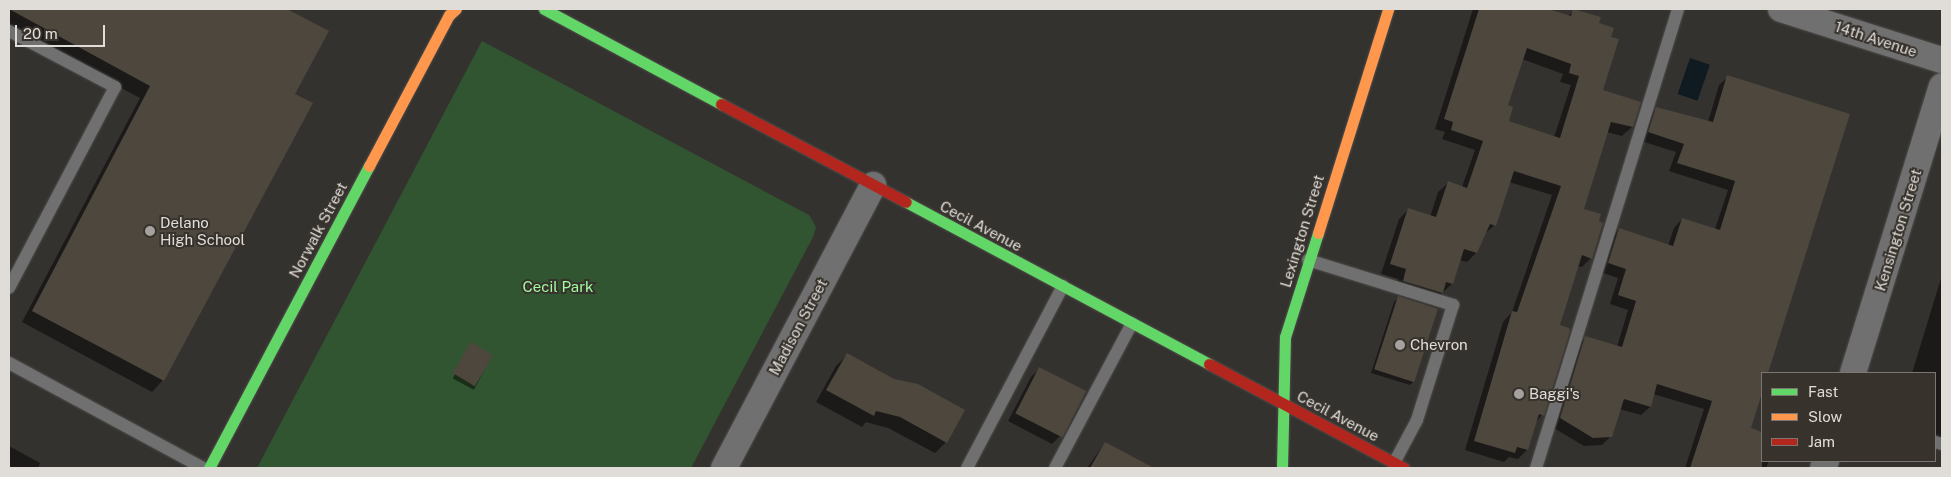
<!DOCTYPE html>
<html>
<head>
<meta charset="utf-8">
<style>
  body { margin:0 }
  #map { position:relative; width:1951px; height:477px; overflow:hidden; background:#34322f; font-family:"Public Sans",sans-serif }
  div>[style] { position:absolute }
  .green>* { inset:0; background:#315530 }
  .water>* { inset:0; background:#0f1b21; transform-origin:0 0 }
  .shadow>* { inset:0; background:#0007; transform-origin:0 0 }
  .building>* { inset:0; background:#4d473d; transform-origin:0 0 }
  .roads { filter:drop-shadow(0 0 1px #4f4d4b) drop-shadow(0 0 1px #4f4d4b) }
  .lane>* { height:12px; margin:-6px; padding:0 6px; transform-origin:6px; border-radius:6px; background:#6f706f }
  .street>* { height:26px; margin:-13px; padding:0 13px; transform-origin:13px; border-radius:13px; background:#6f706f }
  .fast>* { height:11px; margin:-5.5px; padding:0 5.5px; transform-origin:5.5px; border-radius:5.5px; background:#63d668 }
  .slow>* { height:11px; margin:-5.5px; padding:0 5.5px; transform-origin:5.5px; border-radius:5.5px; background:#ff974d }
  .jam>* { height:11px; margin:-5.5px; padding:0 5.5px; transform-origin:5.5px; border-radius:5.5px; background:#b3261e }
  .dots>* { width:14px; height:14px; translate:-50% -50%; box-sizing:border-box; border:2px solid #37322c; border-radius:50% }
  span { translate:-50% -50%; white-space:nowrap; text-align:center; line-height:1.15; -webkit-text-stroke:4px #37322c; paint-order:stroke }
  .street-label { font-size:15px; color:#e0ddd9 }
  .poi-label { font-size:15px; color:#e0ddd9 }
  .left { translate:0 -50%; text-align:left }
  .park-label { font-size:15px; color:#a1fba0 }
  .frame { position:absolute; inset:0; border:10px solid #e0ddd9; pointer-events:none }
  .legend { position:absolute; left:1761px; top:372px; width:175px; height:90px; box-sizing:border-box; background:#37322c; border:1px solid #7b7671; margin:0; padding:6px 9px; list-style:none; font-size:15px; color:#e0ddd9 }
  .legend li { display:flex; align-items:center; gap:10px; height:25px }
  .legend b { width:25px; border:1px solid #7b7671 }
  .scale { position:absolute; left:15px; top:25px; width:90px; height:22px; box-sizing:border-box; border:2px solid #e0ddd9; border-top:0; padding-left:6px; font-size:15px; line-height:18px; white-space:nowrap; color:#e0ddd9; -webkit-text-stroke:4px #37322c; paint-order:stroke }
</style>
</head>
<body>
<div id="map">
  <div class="green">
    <div style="clip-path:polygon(482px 41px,809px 215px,816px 227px,813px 237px,691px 468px,257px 468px)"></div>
  </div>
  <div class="water">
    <div style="left:1690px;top:58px;width:21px;height:38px;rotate:19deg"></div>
  </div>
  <div class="shadow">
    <div style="clip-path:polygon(9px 9px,285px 9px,327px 31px,294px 95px,163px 380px,152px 392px,22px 322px,140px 98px,9px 28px)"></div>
    <div style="clip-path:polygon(evenodd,1473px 9px,1544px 9px,1568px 16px,1574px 11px,1597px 24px,1602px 91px,1632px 127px,1622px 136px,1607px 132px,1582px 210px,1591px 258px,1582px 267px,1577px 266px,1559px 326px,1542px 415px,1536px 422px,1527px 450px,1518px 459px,1509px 457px,1504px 462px,1465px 450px,1503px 322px,1512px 312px,1552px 195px,1509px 182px,1495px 225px,1484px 234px,1476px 253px,1467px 262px,1459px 260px,1452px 284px,1432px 302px,1394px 290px,1398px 279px,1381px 274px,1399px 219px,1408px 210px,1430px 217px,1438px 192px,1448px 183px,1462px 187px,1475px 150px,1442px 139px,1445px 132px,1435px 129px,1473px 9px,1522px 59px,1563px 74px,1560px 82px,1571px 85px,1554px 137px,1507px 121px,1506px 106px,1522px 59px)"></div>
    <div style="clip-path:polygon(1728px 77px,1848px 115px,1767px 373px,1762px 373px,1762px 389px,1750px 429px,1762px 433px,1762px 461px,1769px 461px,1766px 468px,1685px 468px,1704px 409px,1653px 394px,1650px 407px,1641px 415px,1619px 409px,1610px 437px,1602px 445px,1584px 446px,1552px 427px,1577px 346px,1586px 337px,1617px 347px,1628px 310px,1610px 304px,1618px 278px,1600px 272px,1611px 238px,1619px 229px,1668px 246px,1674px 228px,1682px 219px,1715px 229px,1728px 190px,1669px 171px,1676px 152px,1641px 141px,1648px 117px,1657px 108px,1708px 122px,1719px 85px)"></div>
    <div style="clip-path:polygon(1942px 275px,1942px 447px,1935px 444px,1935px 373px,1912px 373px)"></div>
    <div style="clip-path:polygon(1398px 298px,1414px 381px,1410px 385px,1371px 373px,1394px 302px)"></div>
    <div style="left:471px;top:344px;width:24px;height:39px;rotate:28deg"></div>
    <div style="clip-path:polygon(847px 355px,946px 442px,935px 453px,888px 428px,866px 422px,862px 427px,816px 402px,836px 366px)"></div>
    <div style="clip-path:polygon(1039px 369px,1060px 436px,1052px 444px,1008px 421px,1031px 377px)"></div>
    <div style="clip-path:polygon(1105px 443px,1152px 468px,1087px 468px)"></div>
    <div style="clip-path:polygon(9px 446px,40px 463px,38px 468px,9px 468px)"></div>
  </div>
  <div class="building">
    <div style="clip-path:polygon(9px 9px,287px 9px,329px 31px,295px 94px,313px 103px,164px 381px,32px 311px,150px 86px)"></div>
    <div style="clip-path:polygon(evenodd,1479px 9px,1548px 9px,1571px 16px,1573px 9px,1601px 17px,1599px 23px,1614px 28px,1611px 37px,1619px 39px,1603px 90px,1641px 102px,1633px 127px,1611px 122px,1584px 209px,1601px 214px,1599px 221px,1603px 223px,1592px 259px,1582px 255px,1560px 325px,1569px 328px,1570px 331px,1544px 416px,1539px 414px,1528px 450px,1517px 447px,1515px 453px,1474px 441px,1512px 311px,1517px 312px,1561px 186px,1514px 171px,1496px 226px,1490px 224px,1477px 253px,1464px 249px,1453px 284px,1446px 282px,1443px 293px,1403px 281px,1406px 269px,1390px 264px,1408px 208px,1436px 217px,1448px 181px,1467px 188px,1483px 141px,1451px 130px,1453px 122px,1444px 119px,1479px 9px,1527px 48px,1571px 64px,1569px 73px,1579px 76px,1560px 138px,1509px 121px,1513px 107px,1508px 105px,1527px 48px)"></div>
    <div style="clip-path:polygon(1727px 75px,1850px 114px,1768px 373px,1762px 373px,1762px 393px,1751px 428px,1762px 432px,1762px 468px,1690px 468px,1712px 401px,1657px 384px,1651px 407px,1624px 399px,1612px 437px,1593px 438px,1560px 418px,1585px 336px,1622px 347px,1636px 301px,1618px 295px,1626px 269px,1608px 263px,1619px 228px,1673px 246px,1682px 218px,1720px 230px,1735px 181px,1677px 163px,1684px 144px,1648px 132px,1656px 107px,1713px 122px)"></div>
    <div style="left:1398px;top:296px;width:42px;height:77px;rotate:18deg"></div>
    <div style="left:471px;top:342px;width:26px;height:36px;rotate:31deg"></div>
    <div style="clip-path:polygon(847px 353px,894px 379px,918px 384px,965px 410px,947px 443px,900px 417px,876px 411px,874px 416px,826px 390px)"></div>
    <div style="left:1039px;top:367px;width:53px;height:52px;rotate:27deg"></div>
    <div style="clip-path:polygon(1105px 442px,1154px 468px,1090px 468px)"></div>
  </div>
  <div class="roads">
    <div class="lane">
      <div style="left:9px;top:31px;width:120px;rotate:27.8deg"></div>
      <div style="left:115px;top:87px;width:227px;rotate:117.8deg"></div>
      <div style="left:1308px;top:260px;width:152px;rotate:17.2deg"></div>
      <div style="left:1453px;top:305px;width:121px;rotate:107.4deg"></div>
      <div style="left:1417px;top:420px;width:49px;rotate:118.1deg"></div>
      <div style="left:9px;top:363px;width:221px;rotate:28.4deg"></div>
      <div style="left:1935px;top:442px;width:7px;rotate:16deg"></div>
      <div style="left:967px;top:468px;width:206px;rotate:-62.2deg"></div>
      <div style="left:1055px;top:468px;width:164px;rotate:-62deg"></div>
      <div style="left:1536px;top:468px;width:480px;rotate:-72.8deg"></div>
    </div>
    <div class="street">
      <div style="left:1781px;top:9px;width:169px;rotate:17.6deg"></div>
      <div style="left:1853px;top:373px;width:300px;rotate:-72.8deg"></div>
      <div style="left:724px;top:468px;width:320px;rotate:-62.2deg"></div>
      <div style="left:1823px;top:468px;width:8px;rotate:-67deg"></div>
    </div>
    <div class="fast">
      <div style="left:544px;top:9px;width:201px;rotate:28.2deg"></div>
      <div style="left:906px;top:202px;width:344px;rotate:28.1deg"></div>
      <div style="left:209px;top:468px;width:342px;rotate:-62.1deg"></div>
      <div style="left:1282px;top:468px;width:131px;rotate:-88.7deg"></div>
      <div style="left:1285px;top:337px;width:109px;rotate:-72.4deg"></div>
    </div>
    <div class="slow">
      <div style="left:369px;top:166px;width:171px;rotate:-62.1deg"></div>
      <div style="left:449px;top:15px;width:9px;rotate:-41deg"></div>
      <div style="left:1318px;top:233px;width:235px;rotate:-72.6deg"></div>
    </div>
    <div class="jam">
      <div style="left:721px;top:104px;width:209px;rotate:27.9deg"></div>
      <div style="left:1209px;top:364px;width:221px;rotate:28.1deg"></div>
    </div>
  </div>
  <div class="dots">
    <div style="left:150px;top:231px;background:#a4a19e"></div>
    <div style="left:1400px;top:345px;background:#a4a19e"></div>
    <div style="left:1519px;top:394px;background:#a4a19e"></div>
  </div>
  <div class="street-label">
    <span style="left:1876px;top:39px;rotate:18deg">14th Avenue</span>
    <span style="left:981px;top:226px;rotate:28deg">Cecil Avenue</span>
    <span style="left:318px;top:230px;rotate:-62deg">Norwalk Street</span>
    <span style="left:1898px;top:230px;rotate:-73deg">Kensington Street</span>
    <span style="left:1302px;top:231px;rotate:-73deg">Lexington Street</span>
    <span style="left:798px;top:327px;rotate:-62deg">Madison Street</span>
    <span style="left:1338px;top:416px;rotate:28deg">Cecil Avenue</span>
  </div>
  <div class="poi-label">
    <span class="left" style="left:160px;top:231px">Delano<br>High School</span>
    <span class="left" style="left:1410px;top:345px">Chevron</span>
    <span class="left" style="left:1529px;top:394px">Baggi's</span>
  </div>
  <div class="park-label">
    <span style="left:558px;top:287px">Cecil Park</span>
  </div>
  <div class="frame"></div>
  <ul class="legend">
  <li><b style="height:6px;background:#63d668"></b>Fast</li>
  <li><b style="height:6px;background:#ff974d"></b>Slow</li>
  <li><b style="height:6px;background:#b3261e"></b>Jam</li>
  </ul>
  <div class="scale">20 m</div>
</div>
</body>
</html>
